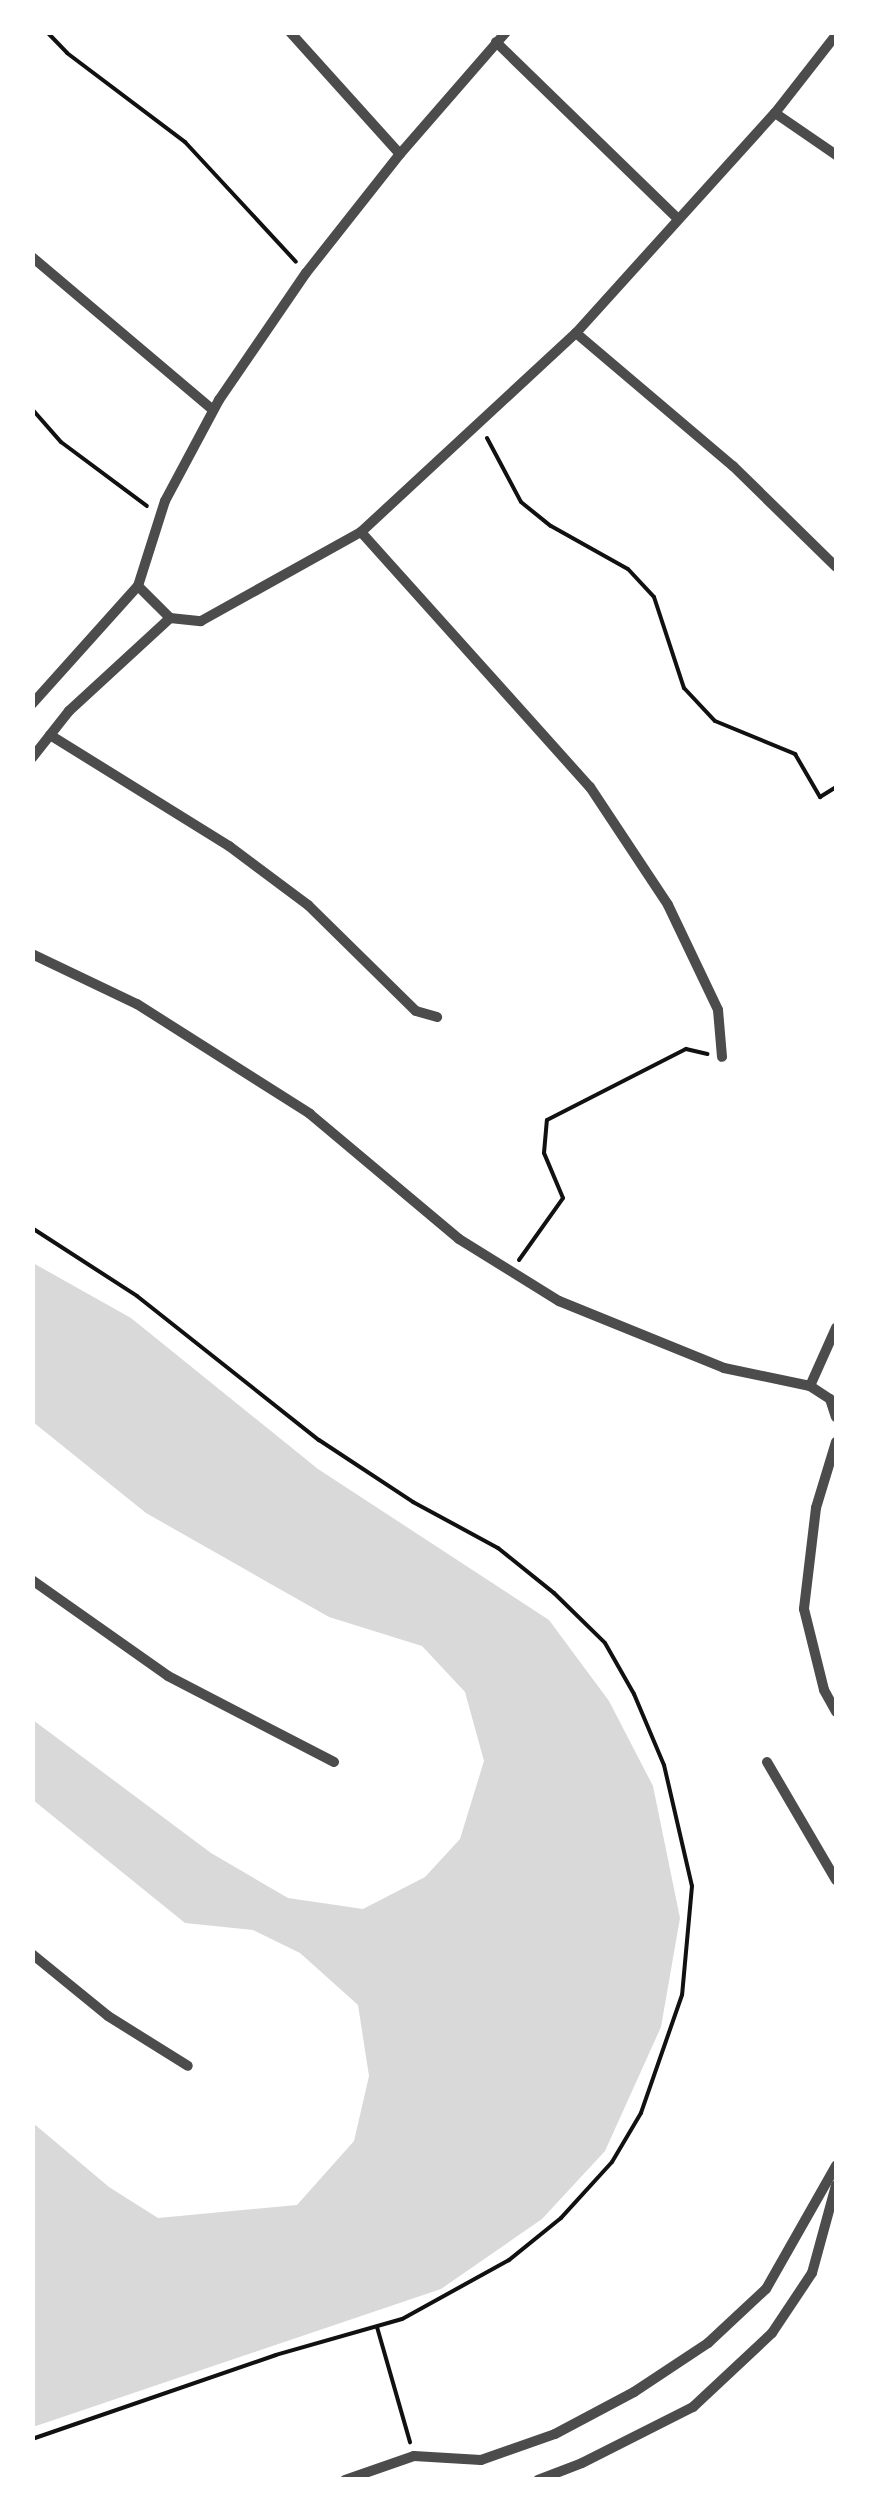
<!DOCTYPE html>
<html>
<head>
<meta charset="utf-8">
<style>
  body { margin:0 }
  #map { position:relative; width:869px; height:2512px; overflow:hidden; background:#fff; font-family:"Titillium Web",sans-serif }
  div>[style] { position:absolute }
  .water>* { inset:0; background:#d9d9d9 }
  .path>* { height:4px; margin:-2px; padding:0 2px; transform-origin:2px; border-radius:2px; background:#111 }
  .minor>* { height:10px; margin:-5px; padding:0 5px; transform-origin:5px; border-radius:5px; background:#4c4c4c }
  span { translate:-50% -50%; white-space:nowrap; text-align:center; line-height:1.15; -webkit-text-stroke:10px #fff; paint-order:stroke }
  .frame { position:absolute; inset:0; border:35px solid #fff; pointer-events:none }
</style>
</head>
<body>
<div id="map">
  <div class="water">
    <div style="clip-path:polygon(33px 1263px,131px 1318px,318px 1469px,549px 1620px,609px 1701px,653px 1786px,680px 1918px,661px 2027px,605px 2151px,542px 2219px,441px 2289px,33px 2427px,33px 2123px,109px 2187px,158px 2218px,297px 2205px,354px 2141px,369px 2076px,358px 2005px,300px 1953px,253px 1930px,185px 1923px,33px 1800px,33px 1720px,211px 1853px,288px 1898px,363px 1909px,425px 1877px,460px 1839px,484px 1761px,465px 1692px,422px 1646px,329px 1617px,146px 1513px,33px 1422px)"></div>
  </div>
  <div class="path">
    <div style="left:47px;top:32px;width:29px;rotate:46deg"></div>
    <div style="left:67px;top:53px;width:148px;rotate:37deg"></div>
    <div style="left:185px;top:142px;width:163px;rotate:47.2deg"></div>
    <div style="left:32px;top:409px;width:44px;rotate:48.7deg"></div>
    <div style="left:61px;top:442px;width:107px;rotate:36.7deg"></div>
    <div style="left:487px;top:438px;width:72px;rotate:62deg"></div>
    <div style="left:521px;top:502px;width:38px;rotate:39deg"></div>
    <div style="left:551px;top:526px;width:88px;rotate:29.2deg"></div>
    <div style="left:628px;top:569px;width:38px;rotate:47deg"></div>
    <div style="left:654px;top:597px;width:96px;rotate:71.8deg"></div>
    <div style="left:684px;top:688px;width:45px;rotate:46.8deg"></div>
    <div style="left:715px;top:721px;width:87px;rotate:22.4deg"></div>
    <div style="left:795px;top:754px;width:50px;rotate:59.8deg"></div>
    <div style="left:820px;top:797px;width:19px;rotate:-32deg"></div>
    <div style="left:32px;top:1228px;width:125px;rotate:32.9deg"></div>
    <div style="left:137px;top:1296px;width:232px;rotate:38.4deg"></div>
    <div style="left:319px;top:1440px;width:113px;rotate:33.4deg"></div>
    <div style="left:413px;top:1502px;width:97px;rotate:28.4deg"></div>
    <div style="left:498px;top:1548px;width:72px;rotate:38.8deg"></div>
    <div style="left:554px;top:1593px;width:71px;rotate:44.4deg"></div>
    <div style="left:605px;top:1643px;width:59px;rotate:60.4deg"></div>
    <div style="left:634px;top:1694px;width:77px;rotate:67.1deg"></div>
    <div style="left:664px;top:1765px;width:124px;rotate:77deg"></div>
    <div style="left:692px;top:1886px;width:109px;rotate:95.2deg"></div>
    <div style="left:682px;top:1995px;width:125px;rotate:109.2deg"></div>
    <div style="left:641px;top:2113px;width:57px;rotate:120.6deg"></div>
    <div style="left:612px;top:2162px;width:76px;rotate:132.3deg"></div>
    <div style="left:561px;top:2218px;width:67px;rotate:141.1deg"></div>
    <div style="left:509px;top:2260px;width:122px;rotate:151.1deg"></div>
    <div style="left:402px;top:2319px;width:131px;rotate:164.1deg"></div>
    <div style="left:276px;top:2355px;width:258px;rotate:161deg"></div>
    <div style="left:519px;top:1260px;width:76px;rotate:-54.6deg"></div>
    <div style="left:563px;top:1198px;width:49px;rotate:-112.9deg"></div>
    <div style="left:544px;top:1153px;width:33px;rotate:-85deg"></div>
    <div style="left:547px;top:1120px;width:156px;rotate:-27.1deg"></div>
    <div style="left:686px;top:1049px;width:22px;rotate:13deg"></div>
    <div style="left:377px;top:2327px;width:120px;rotate:74deg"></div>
  </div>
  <div class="minor">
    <div style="left:290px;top:32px;width:164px;rotate:48deg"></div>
    <div style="left:496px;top:42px;width:252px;rotate:44.2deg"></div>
    <div style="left:775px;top:113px;width:74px;rotate:34.5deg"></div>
    <div style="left:32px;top:257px;width:237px;rotate:40.2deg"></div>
    <div style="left:576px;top:333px;width:206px;rotate:40.3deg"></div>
    <div style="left:733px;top:466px;width:144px;rotate:44.4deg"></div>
    <div style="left:361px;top:532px;width:343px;rotate:48.1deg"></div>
    <div style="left:590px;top:787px;width:141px;rotate:56.5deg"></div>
    <div style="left:668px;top:905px;width:116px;rotate:64.5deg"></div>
    <div style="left:718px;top:1010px;width:47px;rotate:85.1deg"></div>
    <div style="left:138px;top:586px;width:45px;rotate:45deg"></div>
    <div style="left:170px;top:618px;width:31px;rotate:6deg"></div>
    <div style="left:201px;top:621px;width:183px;rotate:-29.1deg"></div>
    <div style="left:361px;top:532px;width:293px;rotate:-42.8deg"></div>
    <div style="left:576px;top:333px;width:297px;rotate:-47.9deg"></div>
    <div style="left:775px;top:113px;width:99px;rotate:-52deg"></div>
    <div style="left:32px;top:704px;width:159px;rotate:-48.1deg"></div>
    <div style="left:138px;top:586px;width:89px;rotate:-72.4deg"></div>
    <div style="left:165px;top:501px;width:115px;rotate:-61.9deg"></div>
    <div style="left:219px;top:400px;width:154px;rotate:-55.6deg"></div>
    <div style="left:306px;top:273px;width:152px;rotate:-51.7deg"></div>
    <div style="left:400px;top:154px;width:162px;rotate:-49deg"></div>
    <div style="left:50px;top:735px;width:211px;rotate:31.8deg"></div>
    <div style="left:229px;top:846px;width:99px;rotate:36.8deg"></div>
    <div style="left:308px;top:905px;width:151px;rotate:44.5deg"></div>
    <div style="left:416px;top:1011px;width:22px;rotate:16deg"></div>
    <div style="left:32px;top:758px;width:60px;rotate:-51.8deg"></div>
    <div style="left:69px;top:711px;width:137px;rotate:-42.6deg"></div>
    <div style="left:32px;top:954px;width:116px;rotate:25.5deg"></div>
    <div style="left:137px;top:1004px;width:205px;rotate:32.4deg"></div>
    <div style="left:310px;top:1114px;width:194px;rotate:40deg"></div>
    <div style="left:459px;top:1239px;width:118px;rotate:31.8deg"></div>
    <div style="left:559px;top:1301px;width:178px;rotate:22.1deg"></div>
    <div style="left:724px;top:1368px;width:88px;rotate:11.8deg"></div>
    <div style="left:810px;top:1386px;width:24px;rotate:33deg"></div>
    <div style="left:830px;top:1399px;width:19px;rotate:72deg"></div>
    <div style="left:810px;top:1386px;width:64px;rotate:-65.9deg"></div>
    <div style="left:836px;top:1442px;width:69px;rotate:106.9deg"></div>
    <div style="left:816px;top:1508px;width:102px;rotate:96.8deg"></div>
    <div style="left:804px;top:1609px;width:83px;rotate:76.1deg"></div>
    <div style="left:824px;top:1690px;width:25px;rotate:61deg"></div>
    <div style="left:32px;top:1580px;width:166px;rotate:35.2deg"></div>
    <div style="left:168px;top:1676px;width:187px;rotate:27.4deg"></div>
    <div style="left:767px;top:1762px;width:137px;rotate:59.7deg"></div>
    <div style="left:32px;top:1954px;width:98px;rotate:39.2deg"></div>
    <div style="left:108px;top:2016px;width:94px;rotate:32deg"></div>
    <div style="left:345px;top:2480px;width:73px;rotate:-19.2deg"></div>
    <div style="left:414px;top:2456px;width:67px;rotate:3.4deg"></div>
    <div style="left:481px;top:2460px;width:78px;rotate:-19.4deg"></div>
    <div style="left:555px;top:2434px;width:89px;rotate:-28deg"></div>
    <div style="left:634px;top:2392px;width:89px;rotate:-33.5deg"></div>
    <div style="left:708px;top:2343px;width:79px;rotate:-43deg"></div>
    <div style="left:766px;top:2289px;width:142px;rotate:-60.4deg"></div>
    <div style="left:538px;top:2480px;width:47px;rotate:-21.1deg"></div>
    <div style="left:582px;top:2463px;width:124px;rotate:-26.8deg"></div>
    <div style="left:693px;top:2407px;width:108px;rotate:-43.1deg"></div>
    <div style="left:772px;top:2333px;width:72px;rotate:-56.3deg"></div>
    <div style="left:812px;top:2273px;width:91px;rotate:-74.7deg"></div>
  </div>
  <div class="frame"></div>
</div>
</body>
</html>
